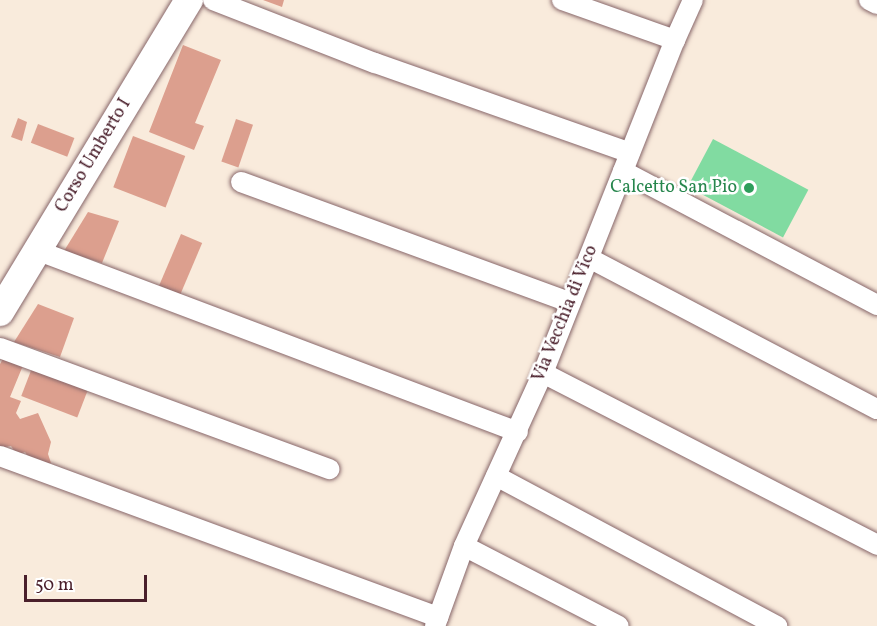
<!DOCTYPE html>
<html>
<head>
<meta charset="utf-8">
<style>
  body { margin:0 }
  #map { position:relative; width:877px; height:626px; overflow:hidden; background:#f9ebdc; font-family:Vollkorn,serif }
  div>[style] { position:absolute }
  .green>* { inset:0; background:#81dba1; transform-origin:0 0 }
  .building>* { inset:0; background:#dc9f8e; transform-origin:0 0 }
  .roads { filter:drop-shadow(0 0 2px #876669) drop-shadow(0 0 2px #876669) }
  .street>* { height:20px; margin:-10px; padding:0 10px; transform-origin:10px; border-radius:10px; background:#fff }
  .secondary>* { height:28px; margin:-14px; padding:0 14px; transform-origin:14px; border-radius:14px; background:#fff }
  .dots>* { width:16px; height:16px; translate:-50% -50%; box-sizing:border-box; border:3px solid #fff; border-radius:50% }
  span { translate:-50% -50%; white-space:nowrap; text-align:center; line-height:1.15; -webkit-text-stroke:5px #fff; paint-order:stroke }
  .street-label { font-size:18px; color:#4a1f2b }
  .leisure-label { font-size:18px; color:#27864d }
  .right { translate:-100% -50%; text-align:right }
  .scale { position:absolute; left:24px; top:575px; width:123px; height:27px; box-sizing:border-box; border:3px solid #4a1f2b; border-top:0; padding-left:8px; font-size:18px; line-height:21px; white-space:nowrap; color:#4a1f2b; -webkit-text-stroke:4px #fff; paint-order:stroke }
</style>
</head>
<body>
<div id="map">
  <div class="green">
    <div style="left:713px;top:139px;width:108px;height:54px;rotate:28deg"></div>
  </div>
  <div class="building">
    <div style="clip-path:polygon(263px 0,284px 0,282px 7px)"></div>
    <div style="clip-path:polygon(183px 45px,221px 60px,195px 123px,204px 126px,194px 150px,149px 132px)"></div>
    <div style="clip-path:polygon(18px 118px,27px 122px,22px 141px,11px 137px)"></div>
    <div style="left:236px;top:119px;width:18px;height:45px;rotate:19deg"></div>
    <div style="left:38px;top:124px;width:39px;height:20px;rotate:21deg"></div>
    <div style="left:133px;top:136px;width:56px;height:55px;rotate:21deg"></div>
    <div style="clip-path:polygon(88px 212px,119px 221px,102px 263px,64px 251px)"></div>
    <div style="left:181px;top:234px;width:23px;height:56px;rotate:23deg"></div>
    <div style="clip-path:polygon(38px 304px,74px 318px,60px 357px,14px 342px)"></div>
    <div style="clip-path:polygon(4px 357px,24px 363px,10px 397px,21px 401px,16px 413px,20px 419px,38px 413px,51px 442px,48px 454px,51px 463px,41px 465px,30px 459px,25px 452px,17px 455px,11px 446px,0 448px,0 364px)"></div>
    <div style="left:32px;top:368px;width:60px;height:30px;rotate:21deg"></div>
  </div>
  <div class="roads">
    <div class="street">
      <div style="left:213px;top:0;width:174px;rotate:21.3deg"></div>
      <div style="left:375px;top:63px;width:270px;rotate:19.4deg"></div>
      <div style="left:562px;top:0;width:120px;rotate:19.5deg"></div>
      <div style="left:869px;top:0;width:9px;rotate:27deg"></div>
      <div style="left:623px;top:171px;width:287px;rotate:27.8deg"></div>
      <div style="left:241px;top:182px;width:351px;rotate:20.1deg"></div>
      <div style="left:36px;top:250px;width:515px;rotate:20.69deg"></div>
      <div style="left:589px;top:258px;width:325px;rotate:27.7deg"></div>
      <div style="left:0;top:348px;width:351px;rotate:20.2deg"></div>
      <div style="left:543px;top:373px;width:376px;rotate:27.2deg"></div>
      <div style="left:0;top:456px;width:467px;rotate:20.2deg"></div>
      <div style="left:496px;top:476px;width:319px;rotate:28.1deg"></div>
      <div style="left:464px;top:546px;width:174px;rotate:27.3deg"></div>
      <div style="left:435px;top:626px;width:85px;rotate:-70.1deg"></div>
      <div style="left:464px;top:546px;width:190px;rotate:-65.5deg"></div>
      <div style="left:543px;top:373px;width:358px;rotate:-68.4deg"></div>
      <div style="left:675px;top:40px;width:44px;rotate:-65.8deg"></div>
    </div>
    <div class="secondary">
      <div style="left:0;top:312px;width:365px;rotate:-58.8deg"></div>
    </div>
  </div>
  <div class="dots">
    <div style="left:749px;top:188px;background:#2e9e5b"></div>
  </div>
  <div class="street-label">
    <span style="left:94px;top:156px;rotate:-59deg">Corso Umberto I</span>
    <span style="left:566px;top:314px;rotate:-68deg">Via Vecchia di Vico</span>
  </div>
  <div class="leisure-label">
    <span class="right" style="left:737px;top:188px">Calcetto San Pio</span>
  </div>
  <div class="scale">50 m</div>
</div>
</body>
</html>
